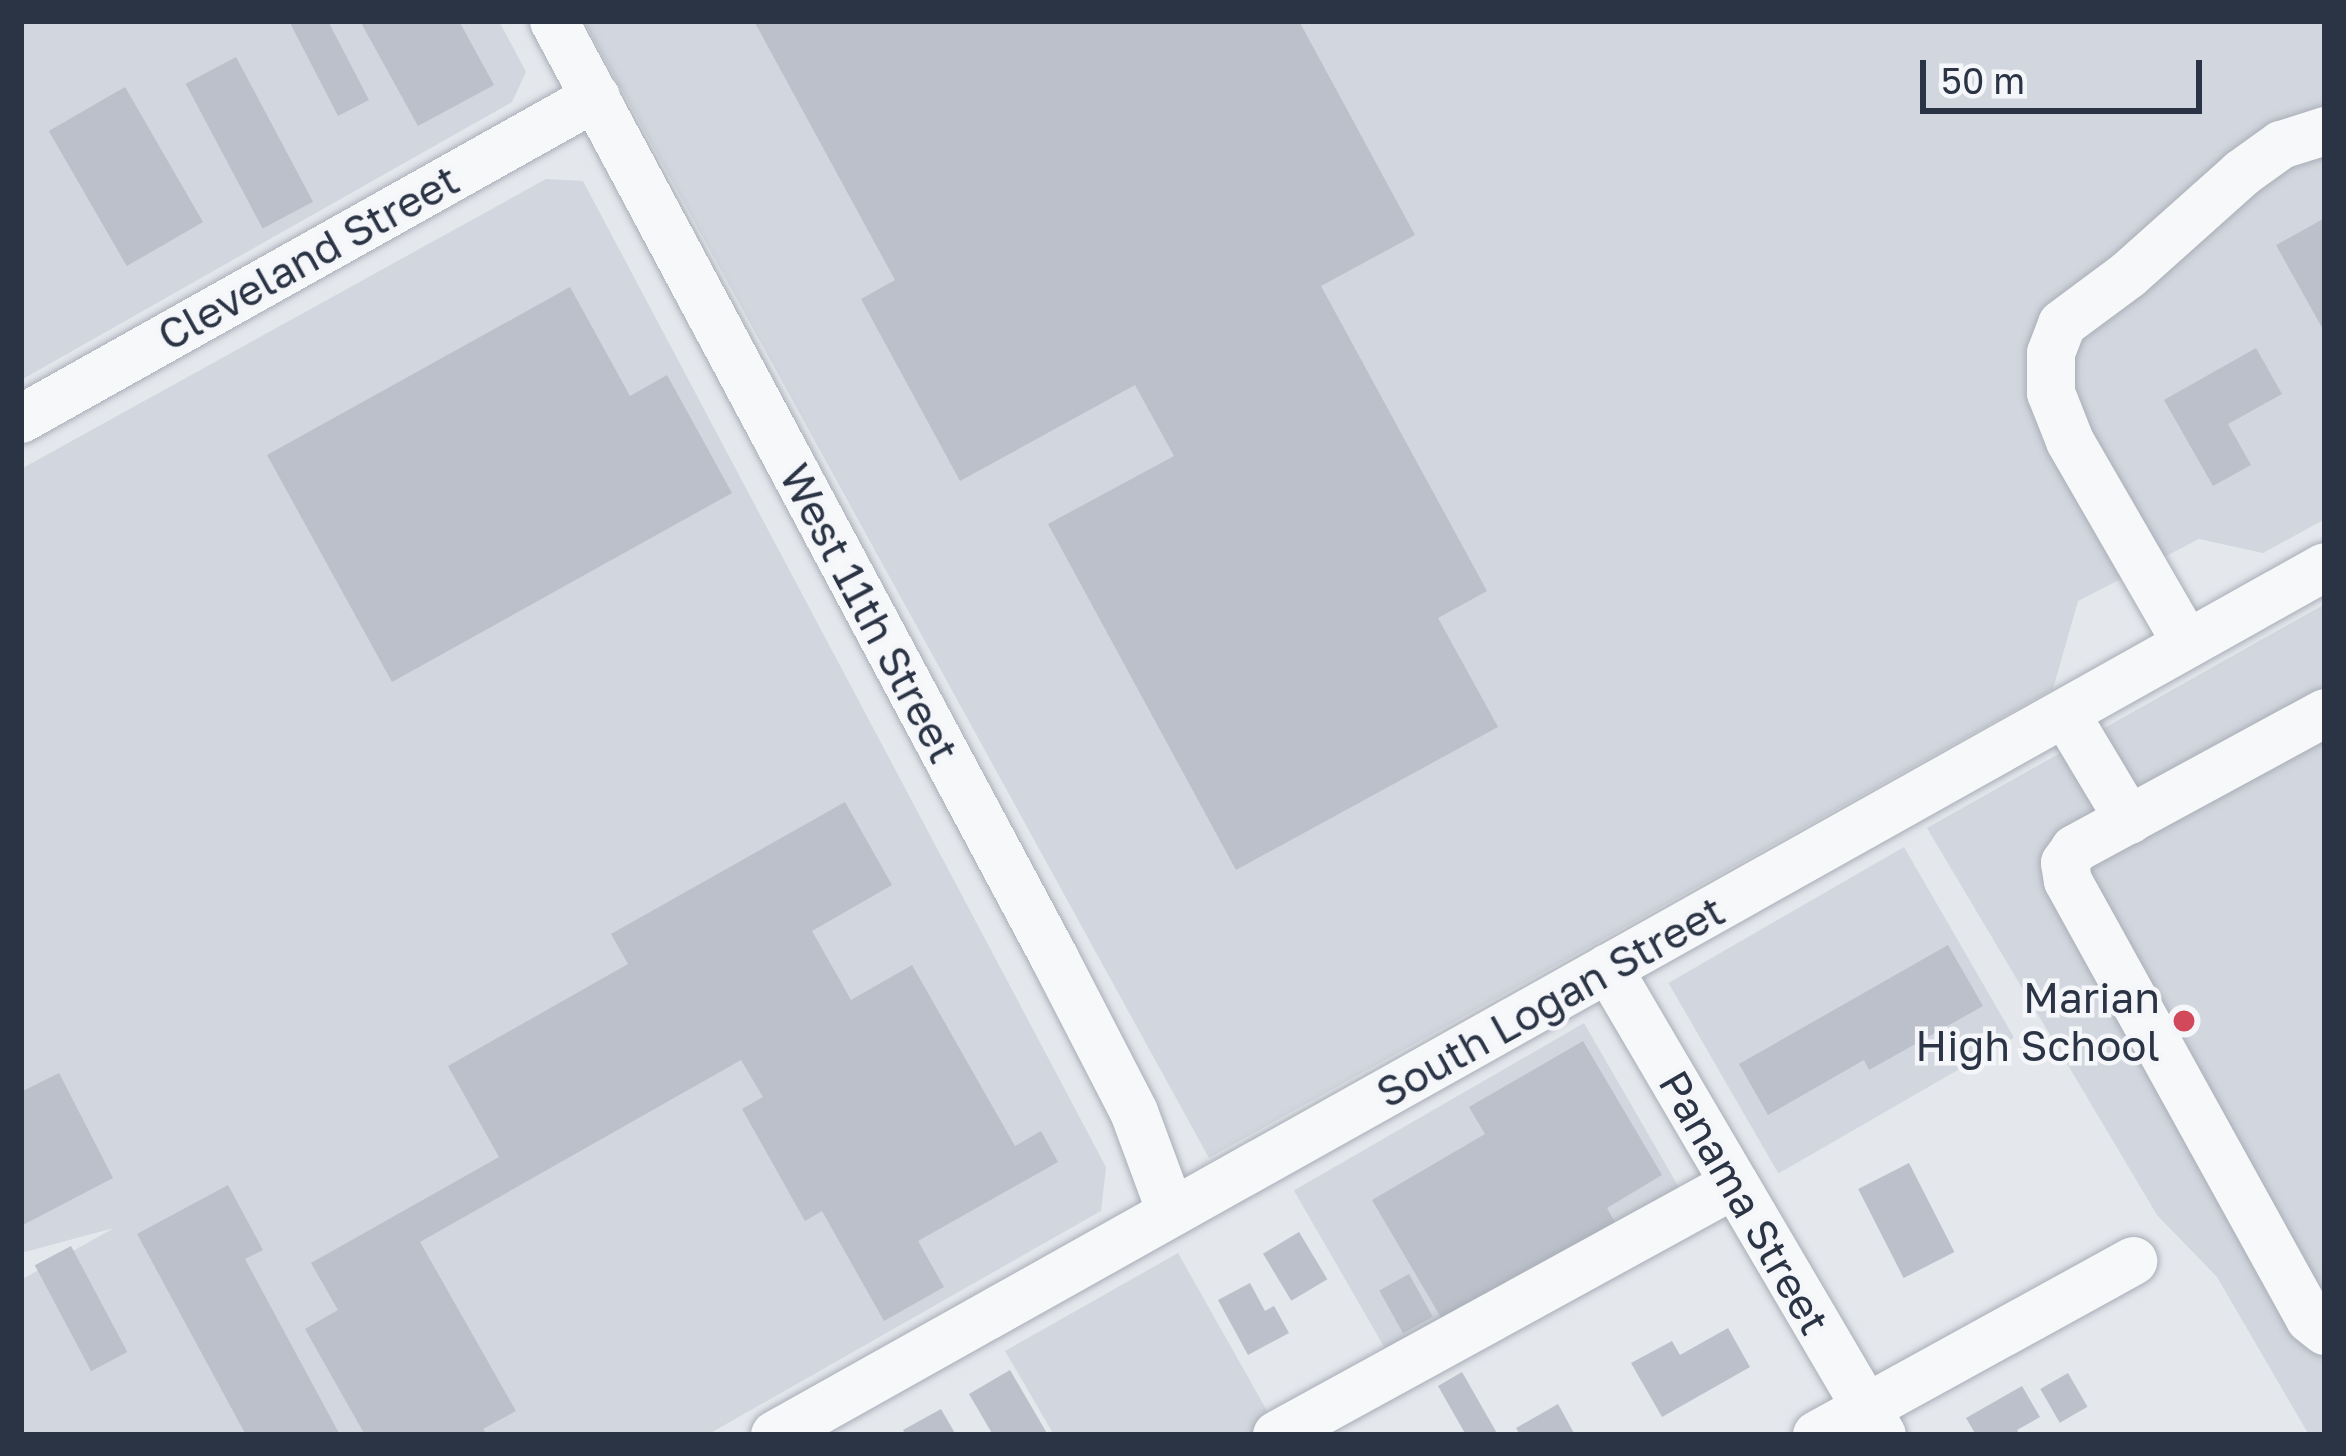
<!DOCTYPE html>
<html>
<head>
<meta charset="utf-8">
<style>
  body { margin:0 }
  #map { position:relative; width:2346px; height:1456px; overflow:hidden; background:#e4e7ec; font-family:"Golos Text",sans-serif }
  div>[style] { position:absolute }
  .built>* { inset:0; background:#d2d6de; transform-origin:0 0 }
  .building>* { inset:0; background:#bbc0ca; transform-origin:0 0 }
  .roads { filter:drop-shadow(0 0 3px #a9aeb7) drop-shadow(0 0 3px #a9aeb7) }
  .minor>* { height:48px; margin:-24px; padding:0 24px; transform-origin:24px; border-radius:24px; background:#f7f8fa }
  .dots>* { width:33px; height:33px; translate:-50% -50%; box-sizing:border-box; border:6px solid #f4f6f9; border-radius:50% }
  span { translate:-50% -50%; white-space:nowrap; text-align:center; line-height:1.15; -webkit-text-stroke:9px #f4f6f9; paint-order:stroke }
  .street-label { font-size:42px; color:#2b3445 }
  .poi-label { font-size:42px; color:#2b3445 }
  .right { translate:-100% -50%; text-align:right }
  .frame { position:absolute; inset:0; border:24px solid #2b3445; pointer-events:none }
  .scale { position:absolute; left:1920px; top:60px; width:282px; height:54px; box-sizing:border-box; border:6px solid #2b3445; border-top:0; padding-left:15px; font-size:36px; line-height:42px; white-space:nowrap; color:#2b3445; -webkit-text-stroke:9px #f4f6f9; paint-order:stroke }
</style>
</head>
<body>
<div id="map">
  <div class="built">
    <div style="clip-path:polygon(21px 21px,499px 21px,526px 72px,512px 102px,21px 380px)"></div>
    <div style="clip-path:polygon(584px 21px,2325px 21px,2325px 519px,2263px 553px,2199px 539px,2078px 601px,2053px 689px,1209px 1158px)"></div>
    <div style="clip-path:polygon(546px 179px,583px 181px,1106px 1167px,1101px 1211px,707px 1435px,21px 1435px,21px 1280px,114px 1228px,21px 1253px,21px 469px)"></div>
    <div style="clip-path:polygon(2325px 604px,2325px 1435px,2309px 1435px,2217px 1277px,2157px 1215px,1927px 828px)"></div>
    <div style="left:1904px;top:847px;width:220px;height:272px;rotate:60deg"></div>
    <div style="left:1584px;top:1023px;width:202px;height:335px;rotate:60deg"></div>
    <div style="clip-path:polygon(1178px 1253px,1274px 1423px,1254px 1435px,1054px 1435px,1005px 1351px)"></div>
  </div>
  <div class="building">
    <div style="clip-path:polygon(289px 21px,328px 21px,369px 100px,338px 116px)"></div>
    <div style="clip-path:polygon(360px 21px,459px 21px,494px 85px,418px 126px)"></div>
    <div style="clip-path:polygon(754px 21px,1299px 21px,1415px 235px,1321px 286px,1487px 591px,1438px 618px,1498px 727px,1236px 870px,1048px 524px,1174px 456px,1135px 385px,960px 481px,861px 299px,895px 280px)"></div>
    <div style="left:236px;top:57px;width:164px;height:57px;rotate:62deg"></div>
    <div style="left:125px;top:87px;width:156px;height:88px;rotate:60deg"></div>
    <div style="clip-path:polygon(2325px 218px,2325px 333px,2276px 245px)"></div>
    <div style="clip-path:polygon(570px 287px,630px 396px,667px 375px,732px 493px,392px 682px,267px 455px)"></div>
    <div style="clip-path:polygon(2256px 348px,2282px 394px,2228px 424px,2251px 465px,2213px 486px,2164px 400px)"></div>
    <div style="clip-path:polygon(845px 802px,892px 885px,812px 931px,851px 1000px,912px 965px,1015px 1146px,1041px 1131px,1058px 1162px,918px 1241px,944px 1287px,884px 1321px,822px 1211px,805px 1221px,742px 1109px,763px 1097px,741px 1060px,420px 1242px,516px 1411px,483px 1429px,487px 1435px,365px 1435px,305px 1329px,338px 1310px,311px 1263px,499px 1157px,448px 1066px,628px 964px,611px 934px)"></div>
    <div style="clip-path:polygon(1948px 945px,1983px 1006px,1869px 1070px,1864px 1060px,1768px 1115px,1739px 1064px)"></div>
    <div style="clip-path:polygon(1583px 1041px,1662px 1175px,1607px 1208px,1615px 1222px,1443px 1321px,1372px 1200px,1485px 1134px,1469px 1107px)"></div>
    <div style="clip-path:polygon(59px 1073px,113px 1178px,21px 1226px,21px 1092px)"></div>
    <div style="left:1909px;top:1163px;width:100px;height:57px;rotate:63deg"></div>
    <div style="clip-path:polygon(228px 1185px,263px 1250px,245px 1259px,340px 1435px,246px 1435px,137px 1234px)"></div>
    <div style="left:1299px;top:1232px;width:55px;height:42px;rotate:59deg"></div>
    <div style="left:71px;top:1246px;width:120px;height:41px;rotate:62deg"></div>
    <div style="left:1409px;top:1274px;width:49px;height:34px;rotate:61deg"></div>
    <div style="clip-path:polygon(1250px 1283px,1265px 1311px,1274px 1306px,1289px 1333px,1248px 1355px,1218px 1300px)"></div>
    <div style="clip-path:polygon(1728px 1328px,1750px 1367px,1662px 1417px,1631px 1363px,1672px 1341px,1680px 1355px)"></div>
    <div style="clip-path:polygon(1010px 1370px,1048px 1435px,993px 1435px,969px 1394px)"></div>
    <div style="clip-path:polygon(1462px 1372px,1498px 1435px,1466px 1435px,1438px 1386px)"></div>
    <div style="left:2068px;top:1373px;width:39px;height:32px;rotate:60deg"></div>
    <div style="clip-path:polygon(2022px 1386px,2040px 1417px,2017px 1430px,2020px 1435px,1976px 1435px,1966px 1418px)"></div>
    <div style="clip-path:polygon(1558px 1404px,1575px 1435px,1520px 1435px,1516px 1428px)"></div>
    <div style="clip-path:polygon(941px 1409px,956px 1435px,906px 1435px,903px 1430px)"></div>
  </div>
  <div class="roads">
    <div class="minor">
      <div style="left:554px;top:21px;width:1063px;rotate:61.89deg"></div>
      <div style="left:1055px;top:959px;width:172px;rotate:62.7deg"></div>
      <div style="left:1134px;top:1112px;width:107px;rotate:69.7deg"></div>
      <div style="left:21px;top:419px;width:659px;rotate:-29.25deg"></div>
      <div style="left:2187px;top:644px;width:234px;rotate:-120deg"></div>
      <div style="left:2070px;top:441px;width:52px;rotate:-111.6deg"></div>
      <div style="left:2051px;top:393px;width:40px;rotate:-90deg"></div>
      <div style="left:2051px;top:353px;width:31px;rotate:-69deg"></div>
      <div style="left:2062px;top:324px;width:82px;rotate:-36.6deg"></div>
      <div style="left:2128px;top:275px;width:153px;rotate:-41.8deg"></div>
      <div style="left:2242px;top:173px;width:48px;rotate:-35.7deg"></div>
      <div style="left:2281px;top:145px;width:46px;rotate:-17.7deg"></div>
      <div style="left:2065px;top:713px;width:125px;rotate:59.1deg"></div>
      <div style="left:2325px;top:713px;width:285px;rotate:151.5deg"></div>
      <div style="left:2075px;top:849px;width:17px;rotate:126deg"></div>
      <div style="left:2065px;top:863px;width:18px;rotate:81deg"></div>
      <div style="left:2068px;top:881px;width:500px;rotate:61.08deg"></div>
      <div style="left:2310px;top:1319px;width:19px;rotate:39deg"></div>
      <div style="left:1608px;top:968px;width:541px;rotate:59.6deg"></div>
      <div style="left:775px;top:1435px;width:1776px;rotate:-29.25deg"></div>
      <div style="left:1277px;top:1435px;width:522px;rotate:-28.72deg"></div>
      <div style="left:1817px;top:1435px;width:361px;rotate:-28.8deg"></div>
    </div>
  </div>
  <div class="dots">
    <div style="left:2184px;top:1021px;background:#d1495b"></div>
  </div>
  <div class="street-label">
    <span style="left:308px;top:257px;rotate:-29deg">Cleveland Street</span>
    <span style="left:870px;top:613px;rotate:62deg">West 11th Street</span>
    <span style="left:1550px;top:1001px;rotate:-29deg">South Logan Street</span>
    <span style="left:1745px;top:1202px;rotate:60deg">Panama Street</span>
  </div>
  <div class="poi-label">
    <span class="right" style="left:2160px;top:1021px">Marian<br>High School</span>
  </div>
  <div class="frame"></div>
  <div class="scale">50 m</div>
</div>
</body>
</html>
